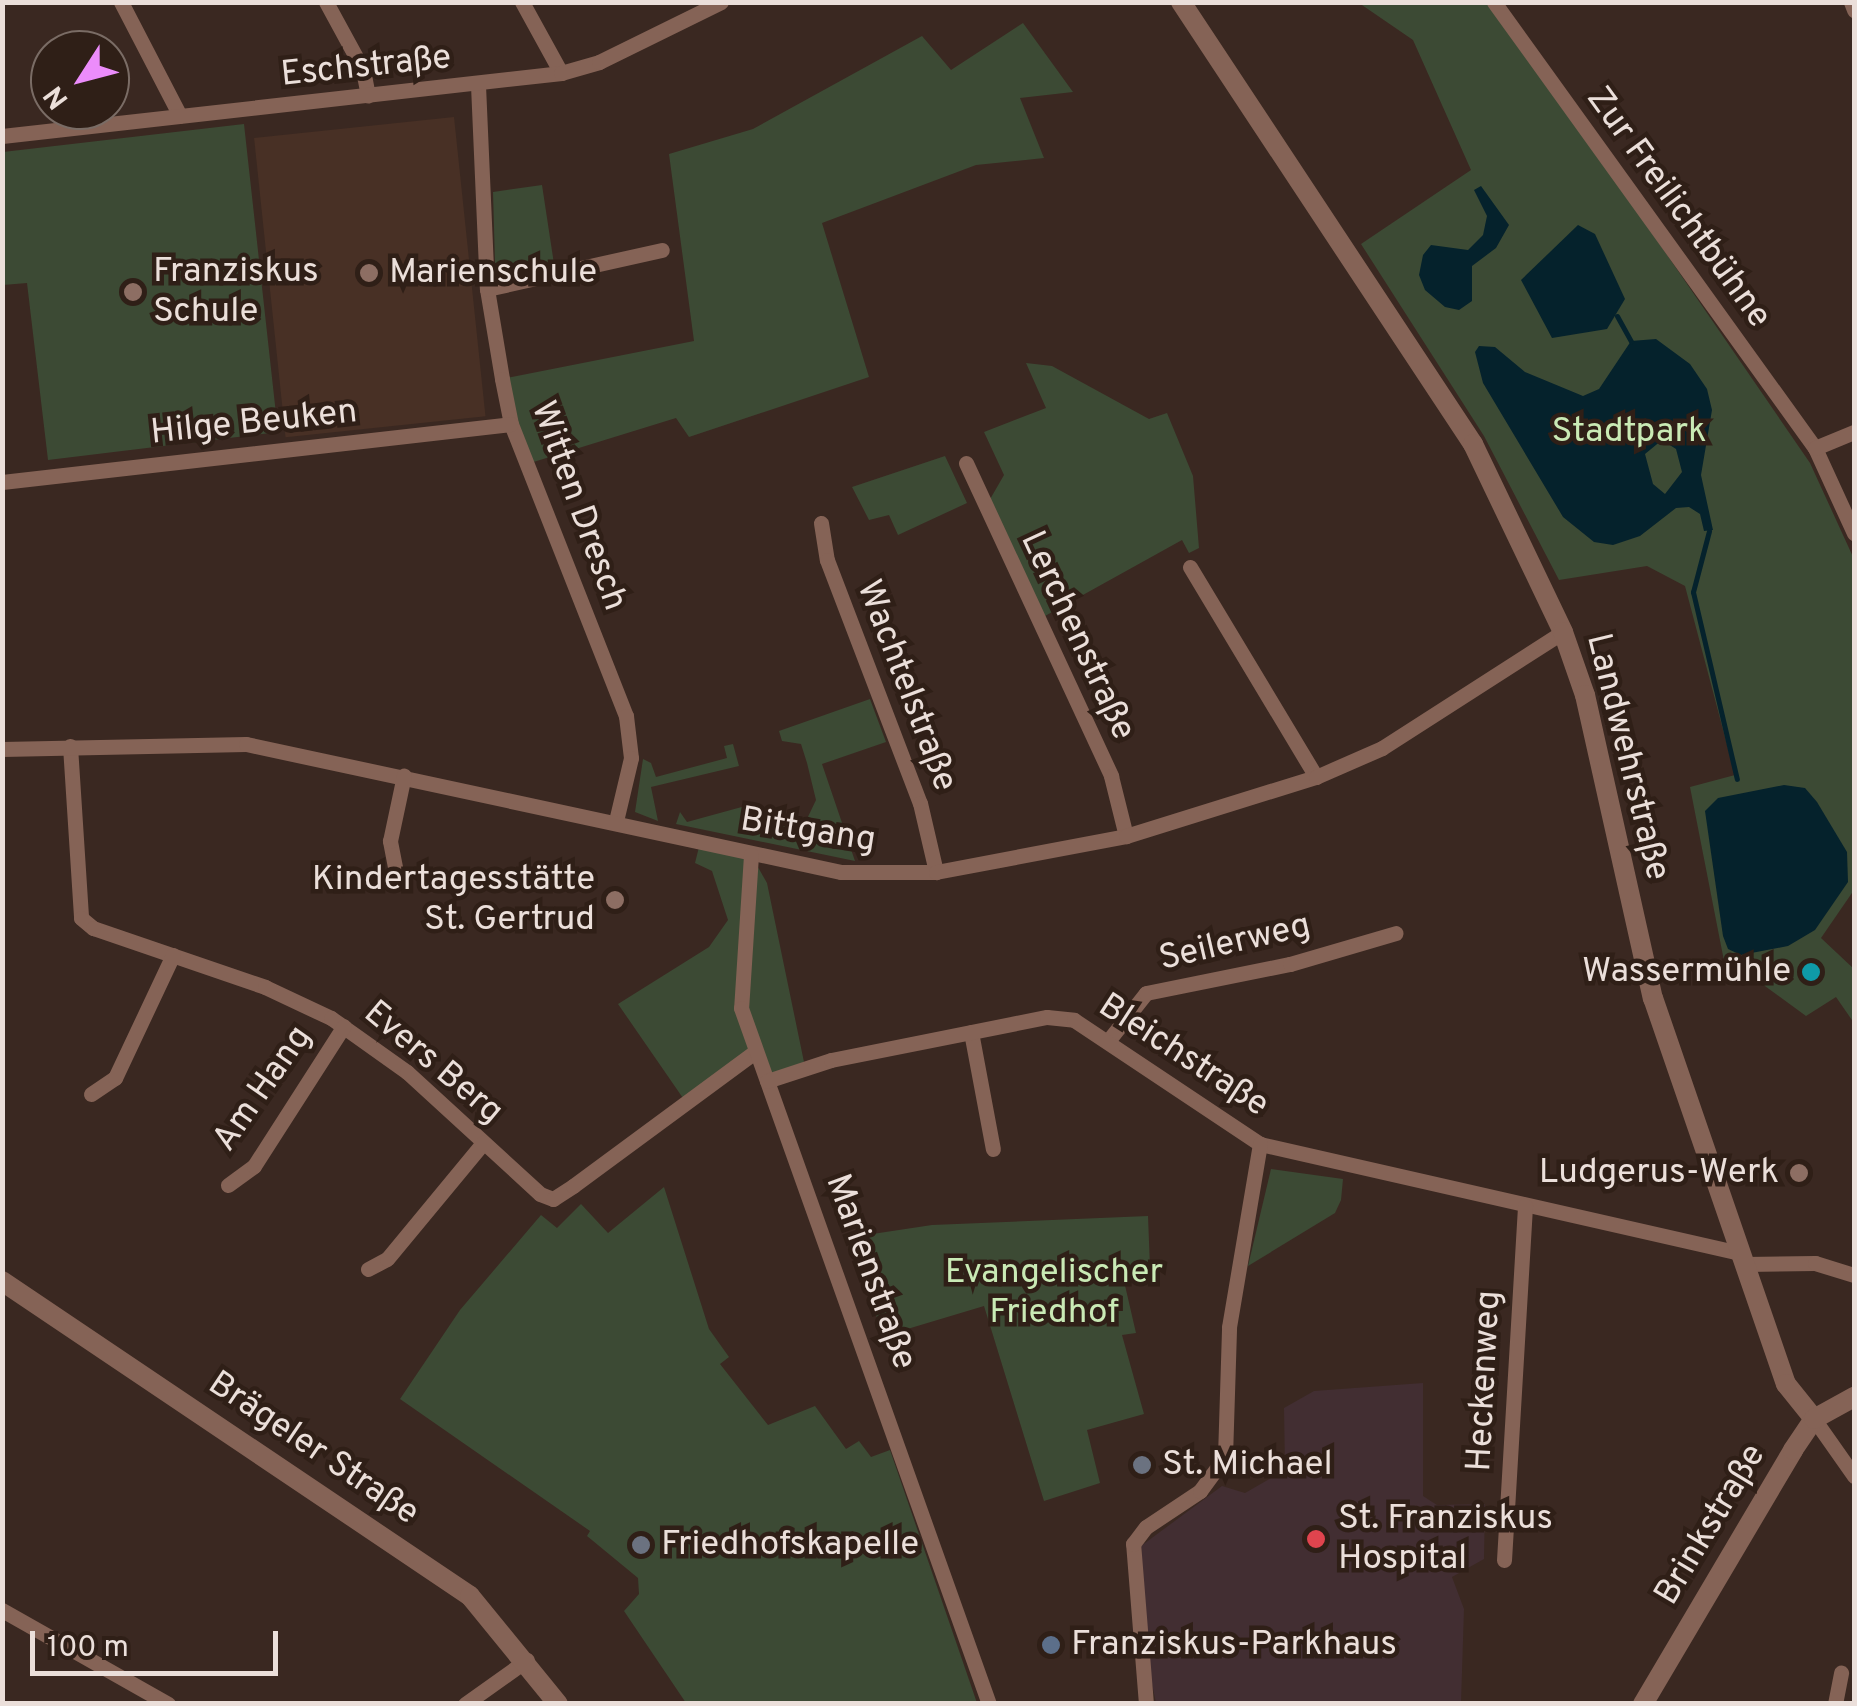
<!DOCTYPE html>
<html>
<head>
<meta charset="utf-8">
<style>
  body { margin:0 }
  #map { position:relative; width:1857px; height:1706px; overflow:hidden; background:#3a2821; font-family:Overpass,sans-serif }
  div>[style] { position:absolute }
  .built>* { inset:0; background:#483025; transform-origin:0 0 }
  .medical>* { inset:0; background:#422e32 }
  .green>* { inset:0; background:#3c4a34 }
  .water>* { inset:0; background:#05222c }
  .stream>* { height:5px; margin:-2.5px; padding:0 2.5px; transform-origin:2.5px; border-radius:2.5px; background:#05222c }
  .minor>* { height:15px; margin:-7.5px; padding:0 7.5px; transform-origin:7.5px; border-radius:7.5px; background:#856356 }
  .tertiary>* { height:20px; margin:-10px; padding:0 10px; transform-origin:10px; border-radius:10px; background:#856356 }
  .dots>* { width:28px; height:28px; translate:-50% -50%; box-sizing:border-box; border:5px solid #2f1f17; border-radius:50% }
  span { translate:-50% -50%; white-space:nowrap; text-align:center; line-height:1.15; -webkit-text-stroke:9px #2f1f17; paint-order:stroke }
  .street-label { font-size:35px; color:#ebdfda }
  .poi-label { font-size:35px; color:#ebdfda }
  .left { translate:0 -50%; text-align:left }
  .right { translate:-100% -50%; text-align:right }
  .park-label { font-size:35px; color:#c9eab5 }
  .frame { position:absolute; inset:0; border:5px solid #ebdfda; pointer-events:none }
  .north { position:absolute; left:30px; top:30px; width:100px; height:100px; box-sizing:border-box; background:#2f1f17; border:2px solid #7a6c65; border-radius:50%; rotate:234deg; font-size:28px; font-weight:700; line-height:40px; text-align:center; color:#ebdfda }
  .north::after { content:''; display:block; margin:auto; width:35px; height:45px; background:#ec8cfb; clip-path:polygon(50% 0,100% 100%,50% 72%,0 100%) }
  .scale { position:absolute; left:30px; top:1631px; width:248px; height:45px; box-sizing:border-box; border:5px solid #ebdfda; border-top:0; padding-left:12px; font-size:30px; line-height:35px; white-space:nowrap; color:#ebdfda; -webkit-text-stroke:8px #2f1f17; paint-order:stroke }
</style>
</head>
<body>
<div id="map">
  <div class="built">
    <div style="left:454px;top:117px;width:301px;height:201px;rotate:84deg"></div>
  </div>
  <div class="medical">
    <div style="clip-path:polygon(1423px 1383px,1423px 1496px,1437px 1505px,1485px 1504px,1484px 1559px,1452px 1577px,1464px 1609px,1461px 1703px,1156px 1703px,1146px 1655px,1141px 1546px,1222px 1486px,1245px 1493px,1285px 1470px,1284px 1408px,1314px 1391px)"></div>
  </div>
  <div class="green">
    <div style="clip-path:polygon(1359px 3px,1494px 3px,1810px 463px,1854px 559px,1854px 890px,1821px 938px,1854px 969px,1854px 1023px,1836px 997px,1806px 1016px,1736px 965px,1725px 966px,1690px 787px,1735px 775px,1685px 586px,1647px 566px,1559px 580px,1484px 436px,1361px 244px,1471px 170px,1413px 40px)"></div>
    <div style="clip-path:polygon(1023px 23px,1073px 92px,1020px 98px,1044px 158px,976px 165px,822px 223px,869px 377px,689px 437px,676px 418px,527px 464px,502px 379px,694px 341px,669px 154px,753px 129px,922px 36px,951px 70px)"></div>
    <div style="clip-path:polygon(244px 124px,278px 432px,48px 460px,27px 283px,3px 285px,3px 152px)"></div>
    <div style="clip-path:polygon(542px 185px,554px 264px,504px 273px,495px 263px,493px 192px)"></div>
    <div style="clip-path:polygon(1026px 363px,1052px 366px,1149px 419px,1167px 413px,1193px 476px,1199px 548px,1189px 553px,1182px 540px,1045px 616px,989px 501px,1004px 475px,984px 432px,1046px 408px)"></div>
    <div style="clip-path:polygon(945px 456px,967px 503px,898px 535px,889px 515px,869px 520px,852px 487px)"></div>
    <div style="clip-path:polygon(870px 699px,886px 742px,822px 764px,855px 861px,676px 824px,680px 812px,687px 822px,749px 805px,755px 825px,784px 818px,787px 826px,806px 821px,816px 800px,807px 763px,801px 744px,782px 741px,779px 731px)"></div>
    <div style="clip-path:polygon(733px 744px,739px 766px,651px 787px,658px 821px,635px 812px,643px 759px,651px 763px,656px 777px,727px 758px,724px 746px)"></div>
    <div style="clip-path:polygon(700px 843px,751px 855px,767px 883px,804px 1062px,767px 1081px,755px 1053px,685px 1101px,618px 1004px,709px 947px,728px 920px,712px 871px,695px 863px)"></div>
    <div style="clip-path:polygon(1271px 1169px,1343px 1179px,1341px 1200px,1335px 1213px,1248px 1266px)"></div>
    <div style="clip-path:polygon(664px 1187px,709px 1329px,729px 1357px,720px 1364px,768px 1425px,815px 1406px,846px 1449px,859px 1441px,871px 1457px,890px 1450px,977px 1703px,686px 1703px,624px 1611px,639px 1594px,638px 1578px,587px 1536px,590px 1531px,400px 1399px,460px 1310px,541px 1215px,557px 1228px,581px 1204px,608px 1233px)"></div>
    <div style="clip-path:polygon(1148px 1216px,1150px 1267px,1121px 1268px,1136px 1333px,1122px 1335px,1144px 1414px,1087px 1430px,1100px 1483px,1044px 1501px,984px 1306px,884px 1336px,846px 1238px,932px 1225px)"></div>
  </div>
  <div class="water">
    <div style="clip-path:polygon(1481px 186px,1509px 225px,1496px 248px,1472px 266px,1472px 301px,1459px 310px,1445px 307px,1425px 290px,1419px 275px,1423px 255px,1431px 245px,1468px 250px,1483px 235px,1487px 216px,1474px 190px)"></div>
    <div style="clip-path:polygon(1578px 225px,1595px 234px,1625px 299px,1607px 329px,1552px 338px,1521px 280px)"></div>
    <div style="clip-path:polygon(evenodd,1656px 339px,1690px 364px,1707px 389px,1712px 410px,1701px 475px,1713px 530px,1704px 531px,1700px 514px,1689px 507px,1676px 508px,1640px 536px,1613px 545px,1594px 542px,1563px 517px,1483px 383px,1475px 352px,1479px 346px,1495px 347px,1525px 372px,1583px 396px,1599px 389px,1631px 341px,1656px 339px,1662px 440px,1676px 449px,1682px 472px,1665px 494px,1653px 484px,1645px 454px,1662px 440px)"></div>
    <div style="clip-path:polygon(1784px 785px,1805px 788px,1817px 802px,1847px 852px,1848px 882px,1815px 930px,1788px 946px,1741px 955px,1728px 949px,1723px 936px,1705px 811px,1718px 798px)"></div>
  </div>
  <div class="stream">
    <div style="left:1617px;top:316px;width:29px;rotate:61deg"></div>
    <div style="left:1709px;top:531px;width:63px;rotate:104.7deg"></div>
    <div style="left:1693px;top:592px;width:192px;rotate:76.8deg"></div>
  </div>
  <div class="minor">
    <div style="left:121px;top:2px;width:128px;rotate:62.6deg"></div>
    <div style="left:326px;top:2px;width:77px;rotate:61.4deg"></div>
    <div style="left:363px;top:70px;width:26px;rotate:79deg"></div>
    <div style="left:522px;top:2px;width:81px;rotate:61.2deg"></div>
    <div style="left:1494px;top:2px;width:550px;rotate:54.26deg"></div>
    <div style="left:1815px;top:448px;width:94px;rotate:65.4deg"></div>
    <div style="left:1851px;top:2px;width:9px;rotate:69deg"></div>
    <div style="left:478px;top:85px;width:204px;rotate:87.5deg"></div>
    <div style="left:487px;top:289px;width:91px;rotate:80.5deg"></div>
    <div style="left:502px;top:379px;width:46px;rotate:78.7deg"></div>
    <div style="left:511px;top:424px;width:314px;rotate:68.5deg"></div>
    <div style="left:626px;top:716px;width:42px;rotate:83.2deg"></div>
    <div style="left:631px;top:758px;width:65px;rotate:103.4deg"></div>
    <div style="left:2px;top:136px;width:563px;rotate:-6.43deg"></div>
    <div style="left:561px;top:73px;width:40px;rotate:-16deg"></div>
    <div style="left:599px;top:62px;width:136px;rotate:-26.2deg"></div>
    <div style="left:487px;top:289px;width:179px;rotate:-12.6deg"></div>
    <div style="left:1815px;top:448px;width:42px;rotate:-22.3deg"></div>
    <div style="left:966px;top:463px;width:345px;rotate:65.1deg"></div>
    <div style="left:1111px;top:776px;width:62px;rotate:76deg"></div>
    <div style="left:2px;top:482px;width:512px;rotate:-6.5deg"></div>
    <div style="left:821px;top:523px;width:37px;rotate:81deg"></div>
    <div style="left:827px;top:560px;width:260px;rotate:69.1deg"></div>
    <div style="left:920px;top:803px;width:71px;rotate:76.9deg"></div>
    <div style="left:1190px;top:567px;width:245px;rotate:59deg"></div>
    <div style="left:70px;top:746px;width:172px;rotate:86.3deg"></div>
    <div style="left:81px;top:918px;width:16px;rotate:40deg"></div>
    <div style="left:93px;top:928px;width:182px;rotate:18.9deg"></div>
    <div style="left:265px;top:987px;width:73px;rotate:25.2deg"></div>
    <div style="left:331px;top:1018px;width:93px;rotate:35.4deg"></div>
    <div style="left:407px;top:1072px;width:180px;rotate:42.5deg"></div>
    <div style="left:540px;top:1194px;width:14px;rotate:21deg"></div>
    <div style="left:553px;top:1199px;width:24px;rotate:-33deg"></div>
    <div style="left:573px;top:1186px;width:226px;rotate:-36.4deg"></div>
    <div style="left:2px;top:749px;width:244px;rotate:-1.2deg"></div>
    <div style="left:246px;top:744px;width:609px;rotate:12.14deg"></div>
    <div style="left:841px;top:872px;width:95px"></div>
    <div style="left:936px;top:872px;width:193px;rotate:-10.7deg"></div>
    <div style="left:1126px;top:836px;width:199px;rotate:-17.3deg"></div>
    <div style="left:1316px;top:777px;width:72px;rotate:-23.7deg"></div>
    <div style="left:1382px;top:748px;width:215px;rotate:-32.7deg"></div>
    <div style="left:751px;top:855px;width:153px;rotate:93.7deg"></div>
    <div style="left:741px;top:1008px;width:739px;rotate:70.39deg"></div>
    <div style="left:396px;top:872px;width:32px;rotate:-101deg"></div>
    <div style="left:390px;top:841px;width:67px;rotate:-78deg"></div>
    <div style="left:971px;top:1032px;width:119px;rotate:79.4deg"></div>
    <div style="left:1108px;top:1041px;width:61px;rotate:-51.6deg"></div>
    <div style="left:1146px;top:993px;width:147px;rotate:-11.4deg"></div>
    <div style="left:1290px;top:964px;width:110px;rotate:-16.3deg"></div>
    <div style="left:767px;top:1081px;width:67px;rotate:-18.2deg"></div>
    <div style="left:831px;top:1060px;width:220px;rotate:-11.3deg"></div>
    <div style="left:1047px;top:1017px;width:27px;rotate:6deg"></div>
    <div style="left:1074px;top:1020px;width:224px;rotate:33.7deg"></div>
    <div style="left:1260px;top:1144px;width:493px;rotate:12.8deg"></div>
    <div style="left:91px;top:1094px;width:29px;rotate:-34deg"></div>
    <div style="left:115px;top:1078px;width:136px;rotate:-64.8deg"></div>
    <div style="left:228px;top:1185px;width:32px;rotate:-36deg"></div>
    <div style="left:254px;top:1166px;width:166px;rotate:-57.3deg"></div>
    <div style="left:1745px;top:1264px;width:70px;rotate:-0.8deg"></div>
    <div style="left:1815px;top:1263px;width:41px;rotate:17.1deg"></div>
    <div style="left:368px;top:1269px;width:21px;rotate:-28deg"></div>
    <div style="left:387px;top:1259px;width:151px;rotate:-50.4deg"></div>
    <div style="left:1814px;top:1419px;width:70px;rotate:54.9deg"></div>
    <div style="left:1504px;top:1560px;width:355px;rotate:-86.6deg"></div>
    <div style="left:2px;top:1610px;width:191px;rotate:29.5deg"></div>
    <div style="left:465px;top:1704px;width:76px;rotate:-35.4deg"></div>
    <div style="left:1146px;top:1704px;width:161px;rotate:-94.6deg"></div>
    <div style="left:1133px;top:1544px;width:21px;rotate:-53deg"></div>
    <div style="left:1146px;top:1527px;width:65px;rotate:-33.7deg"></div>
    <div style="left:1200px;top:1491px;width:42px;rotate:-53.7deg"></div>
    <div style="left:1225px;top:1457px;width:130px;rotate:-88.2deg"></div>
    <div style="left:1229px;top:1327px;width:186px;rotate:-80.4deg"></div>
    <div style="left:1835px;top:1704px;width:32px;rotate:-79deg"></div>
  </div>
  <div class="tertiary">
    <div style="left:1181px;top:2px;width:530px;rotate:56.55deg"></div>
    <div style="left:1473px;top:444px;width:208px;rotate:64.4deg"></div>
    <div style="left:1563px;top:632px;width:67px;rotate:70.8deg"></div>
    <div style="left:1585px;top:695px;width:311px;rotate:77.4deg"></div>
    <div style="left:1653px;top:998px;width:408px;rotate:71deg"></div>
    <div style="left:1786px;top:1384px;width:45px;rotate:51.3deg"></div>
    <div style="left:2px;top:1281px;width:564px;rotate:33.94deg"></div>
    <div style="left:470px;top:1596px;width:139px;rotate:50.8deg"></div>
    <div style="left:1643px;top:1704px;width:295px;rotate:-59.4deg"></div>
    <div style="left:1793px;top:1450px;width:37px;rotate:-56deg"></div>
    <div style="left:1814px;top:1419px;width:46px;rotate:-28.8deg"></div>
  </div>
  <div class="dots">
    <div style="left:369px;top:273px;background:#8d6e63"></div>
    <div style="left:133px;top:292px;background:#8d6e63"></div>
    <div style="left:615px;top:900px;background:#8d6e63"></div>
    <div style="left:1811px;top:972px;background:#0f9aa8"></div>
    <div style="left:1799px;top:1173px;background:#8d6e63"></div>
    <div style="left:1142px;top:1465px;background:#6b7280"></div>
    <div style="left:1316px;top:1539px;background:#e0444e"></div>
    <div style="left:641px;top:1545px;background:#6b7280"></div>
    <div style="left:1051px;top:1645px;background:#5c6f8a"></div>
  </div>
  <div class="street-label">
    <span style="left:366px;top:67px;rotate:-6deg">Eschstraße</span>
    <span style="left:1678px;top:208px;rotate:54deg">Zur Freilichtbühne</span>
    <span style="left:254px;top:423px;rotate:-6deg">Hilge Beuken</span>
    <span style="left:578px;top:506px;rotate:70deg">Witten Dresch</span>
    <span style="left:1077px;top:636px;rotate:65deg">Lerchenstraße</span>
    <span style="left:906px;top:686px;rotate:69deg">Wachtelstraße</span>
    <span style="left:1627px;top:757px;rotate:76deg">Landwehrstraße</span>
    <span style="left:808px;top:831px;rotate:9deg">Bittgang</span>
    <span style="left:1235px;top:943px;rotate:-13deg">Seilerweg</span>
    <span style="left:1183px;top:1056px;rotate:33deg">Bleichstraße</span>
    <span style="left:433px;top:1063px;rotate:40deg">Evers Berg</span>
    <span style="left:263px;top:1089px;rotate:-55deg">Am Hang</span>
    <span style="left:870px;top:1272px;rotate:70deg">Marienstraße</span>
    <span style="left:1485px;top:1381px;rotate:-87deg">Heckenweg</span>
    <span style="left:313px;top:1449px;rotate:34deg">Brägeler Straße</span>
    <span style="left:1711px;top:1525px;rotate:-59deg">Brinkstraße</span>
  </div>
  <div class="poi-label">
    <span class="left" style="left:153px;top:292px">Franziskus<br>Schule</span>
    <span class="left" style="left:389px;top:273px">Marienschule</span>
    <span class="right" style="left:595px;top:900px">Kindertagesstätte<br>St. Gertrud</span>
    <span class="right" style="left:1791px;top:972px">Wassermühle</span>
    <span class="right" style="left:1779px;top:1173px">Ludgerus-Werk</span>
    <span class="left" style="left:1162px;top:1465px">St. Michael</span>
    <span class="left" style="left:1338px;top:1539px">St. Franziskus<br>Hospital</span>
    <span class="left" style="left:661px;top:1545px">Friedhofskapelle</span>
    <span class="left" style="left:1071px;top:1645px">Franziskus-Parkhaus</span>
  </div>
  <div class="park-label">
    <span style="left:1629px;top:432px">Stadtpark</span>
    <span style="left:1054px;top:1293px">Evangelischer<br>Friedhof</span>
  </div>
  <div class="frame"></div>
  <div class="north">N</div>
  <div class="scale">100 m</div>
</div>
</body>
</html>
